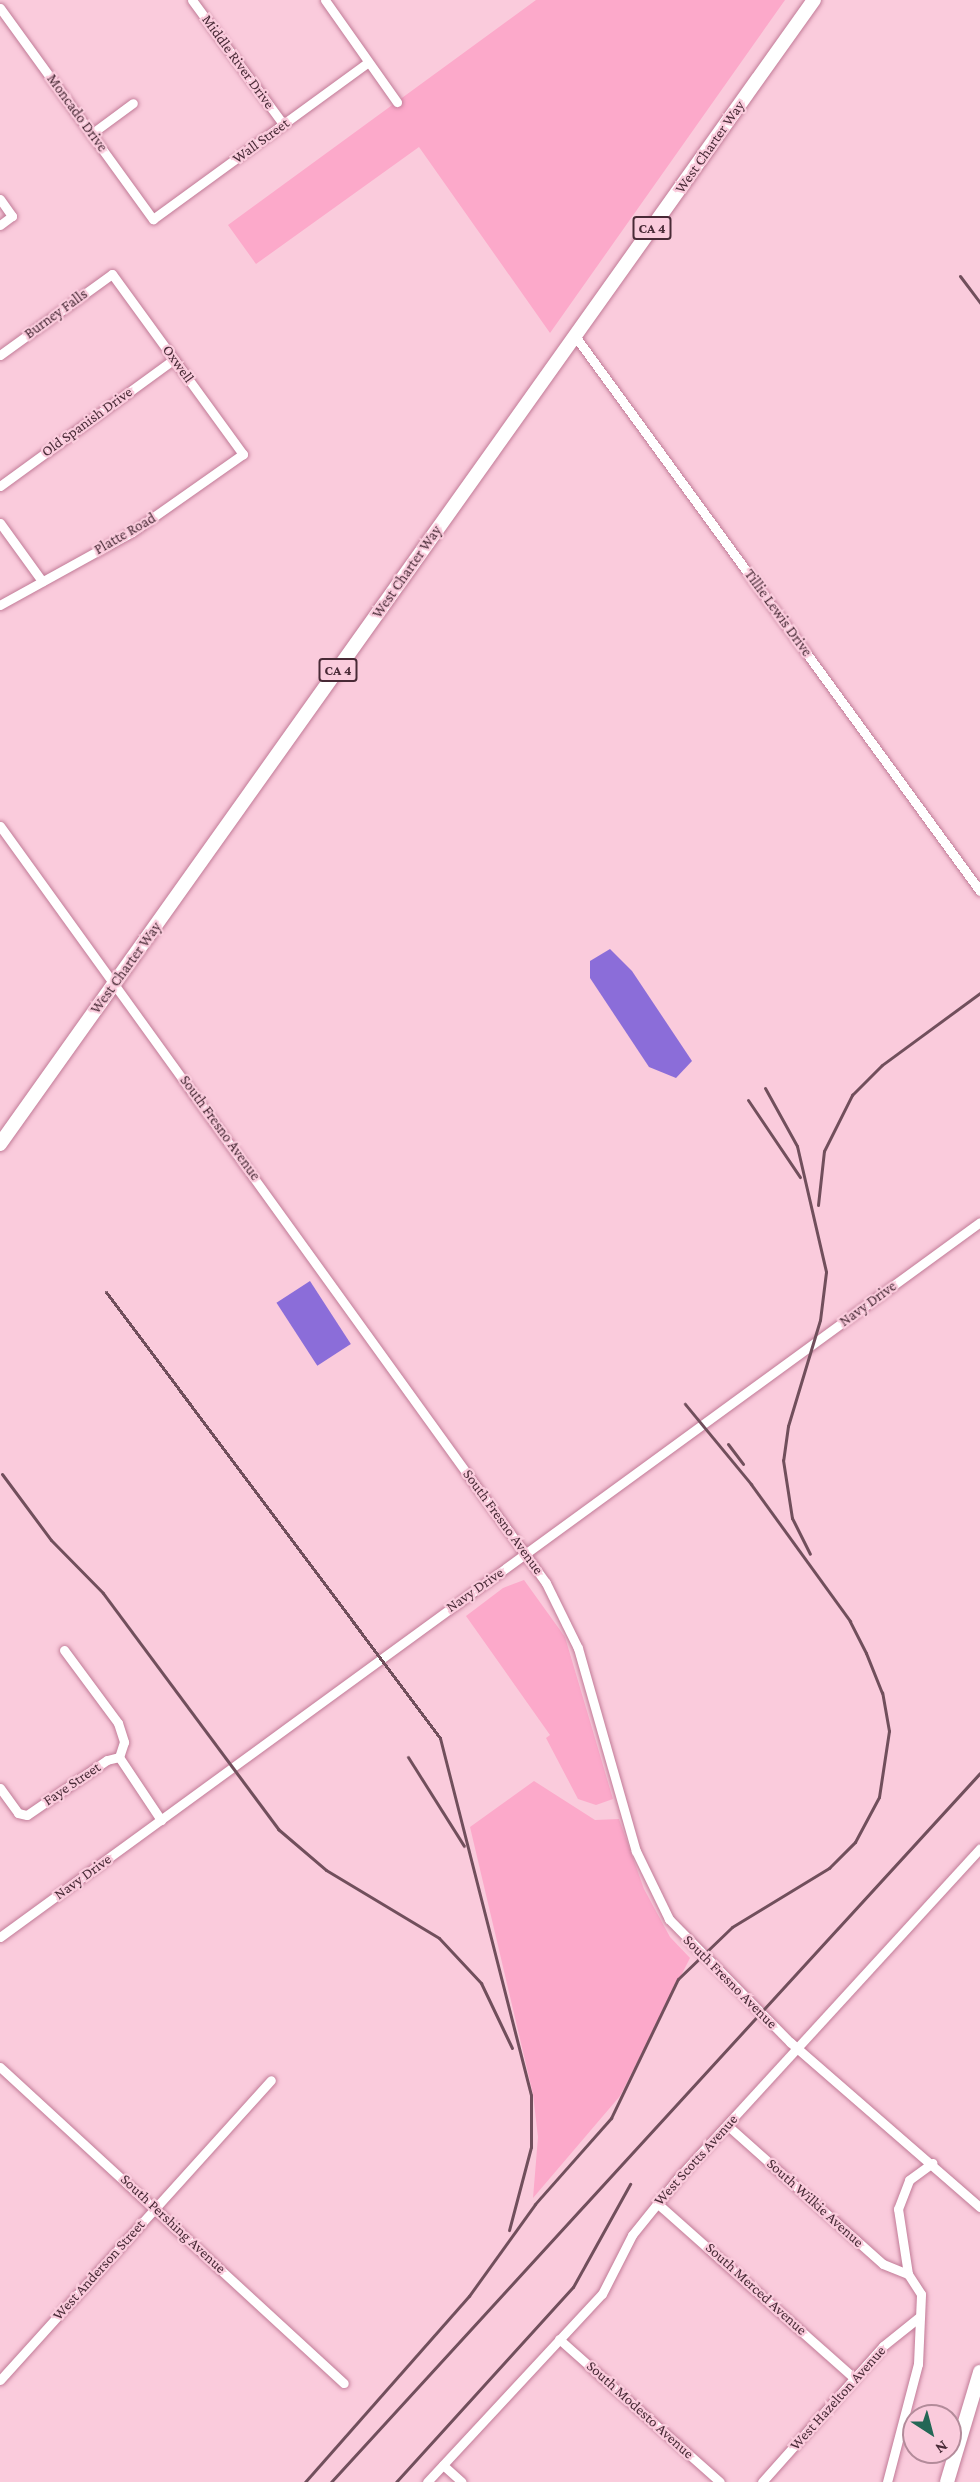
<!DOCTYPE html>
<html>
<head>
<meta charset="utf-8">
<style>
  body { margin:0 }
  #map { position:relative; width:980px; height:2482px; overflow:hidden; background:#facbdc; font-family:"Crimson Pro",serif }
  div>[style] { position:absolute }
  .green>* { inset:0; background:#fca9ca }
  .water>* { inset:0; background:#8b6dd9; transform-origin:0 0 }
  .roads { filter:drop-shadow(0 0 2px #c17b97) drop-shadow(0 0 2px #c17b97) }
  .minor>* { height:9px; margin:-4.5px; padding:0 4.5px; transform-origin:4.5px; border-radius:4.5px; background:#fff }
  .highway>* { height:14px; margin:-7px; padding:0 7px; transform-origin:7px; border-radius:7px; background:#fff }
  .rail>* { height:3px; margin:-1.5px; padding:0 1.5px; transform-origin:1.5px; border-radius:1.5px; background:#714f5c }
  span { translate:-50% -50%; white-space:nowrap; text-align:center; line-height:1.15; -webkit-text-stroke:4.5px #facbdc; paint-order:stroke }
  .shield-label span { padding:2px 4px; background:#facbdc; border:2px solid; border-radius:4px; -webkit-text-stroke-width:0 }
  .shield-label { font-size:14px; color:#482a36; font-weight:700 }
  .street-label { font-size:15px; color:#482a36 }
  .north { position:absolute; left:902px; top:2404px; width:60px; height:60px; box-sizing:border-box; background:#facbdc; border:2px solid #b38b9a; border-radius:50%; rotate:144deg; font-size:16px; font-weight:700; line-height:24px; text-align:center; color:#482a36 }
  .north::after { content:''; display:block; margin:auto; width:21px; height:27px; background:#246756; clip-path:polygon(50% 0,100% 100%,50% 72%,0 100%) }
</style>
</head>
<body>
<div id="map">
  <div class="green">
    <div style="clip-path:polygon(536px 0,785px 0,550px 333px,419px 147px,256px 264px,228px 225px)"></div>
    <div style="clip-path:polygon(524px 1580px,565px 1637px,613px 1799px,596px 1805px,578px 1799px,546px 1738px,550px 1735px,466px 1616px,503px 1588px)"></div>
    <div style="clip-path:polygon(534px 1781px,595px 1820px,619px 1819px,644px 1889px,670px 1937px,690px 1958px,620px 2096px,533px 2198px,538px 2137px,533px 2094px,470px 1827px)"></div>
  </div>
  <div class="water">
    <div style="clip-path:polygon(610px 949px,632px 971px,692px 1061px,676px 1078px,649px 1067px,590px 978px,590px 961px)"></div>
    <div style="left:310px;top:1281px;width:75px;height:40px;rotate:57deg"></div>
  </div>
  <div class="roads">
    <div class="minor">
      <div style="left:192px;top:0;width:154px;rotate:53.7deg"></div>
      <div style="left:325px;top:0;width:125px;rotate:54.8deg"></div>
      <div style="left:0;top:8px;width:261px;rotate:54.1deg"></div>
      <div style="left:153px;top:219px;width:266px;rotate:-36.1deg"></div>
      <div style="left:91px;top:134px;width:52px;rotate:-36.4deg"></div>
      <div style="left:0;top:199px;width:21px;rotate:55deg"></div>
      <div style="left:12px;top:216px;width:15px;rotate:143deg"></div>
      <div style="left:575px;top:336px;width:687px;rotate:53.88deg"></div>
      <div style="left:0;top:355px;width:138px;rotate:-35.9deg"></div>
      <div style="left:112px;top:274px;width:223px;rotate:54deg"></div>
      <div style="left:243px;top:454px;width:136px;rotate:144.9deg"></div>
      <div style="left:132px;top:532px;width:151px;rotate:151.1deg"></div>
      <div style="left:0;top:486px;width:215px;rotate:-36.1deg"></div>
      <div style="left:0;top:523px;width:72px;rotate:54.1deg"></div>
      <div style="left:0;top:826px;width:933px;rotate:54.2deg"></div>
      <div style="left:546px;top:1583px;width:72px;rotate:63.8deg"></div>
      <div style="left:578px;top:1648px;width:211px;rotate:74.1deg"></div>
      <div style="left:636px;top:1851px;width:76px;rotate:64.1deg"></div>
      <div style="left:669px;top:1919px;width:173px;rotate:45.5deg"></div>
      <div style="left:790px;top:2042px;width:252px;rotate:41deg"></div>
      <div style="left:64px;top:1650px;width:91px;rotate:53.5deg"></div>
      <div style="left:118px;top:1723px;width:20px;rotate:72deg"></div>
      <div style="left:124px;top:1742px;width:16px;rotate:108deg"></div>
      <div style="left:119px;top:1757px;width:76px;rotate:56.3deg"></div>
      <div style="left:0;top:1788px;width:31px;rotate:54deg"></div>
      <div style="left:18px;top:1813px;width:9px;rotate:13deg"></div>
      <div style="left:27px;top:1815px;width:97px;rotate:-34.5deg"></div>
      <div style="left:107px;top:1760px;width:12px;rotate:-14deg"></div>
      <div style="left:0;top:1937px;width:1213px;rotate:-36.11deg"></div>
      <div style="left:0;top:2067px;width:467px;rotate:42.6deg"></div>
      <div style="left:727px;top:2125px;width:209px;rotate:41.7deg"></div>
      <div style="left:883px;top:2264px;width:27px;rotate:22deg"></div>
      <div style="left:657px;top:2203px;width:264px;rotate:41.6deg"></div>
      <div style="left:559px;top:2339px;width:215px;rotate:41.6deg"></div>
      <div style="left:0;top:2380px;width:404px;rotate:-47.9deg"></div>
      <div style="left:443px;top:2465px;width:25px;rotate:42deg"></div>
      <div style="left:427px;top:2482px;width:257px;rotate:-47.1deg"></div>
      <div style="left:602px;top:2294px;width:66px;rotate:-63deg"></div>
      <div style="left:632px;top:2235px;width:73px;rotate:-51.1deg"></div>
      <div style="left:678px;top:2178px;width:447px;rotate:-47.5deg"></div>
      <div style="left:762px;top:2482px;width:182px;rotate:-48.3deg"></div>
      <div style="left:883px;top:2346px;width:45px;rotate:-38.7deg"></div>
      <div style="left:887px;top:2482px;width:122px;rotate:-75.3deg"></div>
      <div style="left:918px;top:2364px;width:70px;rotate:-87.5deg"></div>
      <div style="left:921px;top:2294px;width:24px;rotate:-123deg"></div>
      <div style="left:908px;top:2274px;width:66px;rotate:-98.7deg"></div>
      <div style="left:898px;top:2209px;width:31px;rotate:-69deg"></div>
      <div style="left:909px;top:2180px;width:29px;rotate:-36deg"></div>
    </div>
    <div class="highway">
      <div style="left:0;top:1144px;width:1404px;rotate:-54.57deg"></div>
      <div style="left:947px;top:2482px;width:115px;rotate:-73.3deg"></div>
    </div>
  </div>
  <div class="rail">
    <div style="left:960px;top:276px;width:34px;rotate:53deg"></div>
    <div style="left:765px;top:1088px;width:66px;rotate:61.1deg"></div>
    <div style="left:797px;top:1146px;width:129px;rotate:77deg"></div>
    <div style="left:826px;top:1272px;width:48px;rotate:97.1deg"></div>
    <div style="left:820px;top:1320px;width:111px;rotate:106.8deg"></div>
    <div style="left:788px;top:1426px;width:34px;rotate:98deg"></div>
    <div style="left:783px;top:1460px;width:59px;rotate:81.2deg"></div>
    <div style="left:792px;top:1518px;width:40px;rotate:63.4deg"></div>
    <div style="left:748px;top:1100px;width:93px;rotate:56deg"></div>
    <div style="left:818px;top:1205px;width:54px;rotate:-83.7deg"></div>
    <div style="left:824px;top:1151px;width:63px;rotate:-63.4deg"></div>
    <div style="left:852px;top:1095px;width:42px;rotate:-45deg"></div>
    <div style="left:882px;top:1065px;width:122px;rotate:-36.3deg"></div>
    <div style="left:106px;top:1292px;width:557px;rotate:53.17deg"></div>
    <div style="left:440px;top:1738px;width:368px;rotate:75.7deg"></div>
    <div style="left:531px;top:2095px;width:52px;rotate:90deg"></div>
    <div style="left:531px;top:2147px;width:86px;rotate:104.8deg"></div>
    <div style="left:728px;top:1444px;width:25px;rotate:53deg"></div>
    <div style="left:2px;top:1474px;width:82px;rotate:53.4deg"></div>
    <div style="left:51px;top:1540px;width:74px;rotate:45.5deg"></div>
    <div style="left:103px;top:1593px;width:294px;rotate:53.4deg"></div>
    <div style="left:278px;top:1829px;width:63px;rotate:40.5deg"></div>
    <div style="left:326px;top:1870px;width:132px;rotate:31deg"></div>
    <div style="left:439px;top:1938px;width:62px;rotate:47deg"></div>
    <div style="left:481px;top:1983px;width:72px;rotate:64.5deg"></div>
    <div style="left:408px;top:1757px;width:105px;rotate:57.8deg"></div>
    <div style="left:305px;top:2482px;width:248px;rotate:-48.6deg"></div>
    <div style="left:469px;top:2296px;width:113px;rotate:-54.3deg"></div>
    <div style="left:535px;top:2204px;width:115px;rotate:-48.5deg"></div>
    <div style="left:611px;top:2118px;width:154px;rotate:-64.3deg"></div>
    <div style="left:678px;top:1979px;width:75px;rotate:-43.9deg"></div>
    <div style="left:732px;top:1927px;width:114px;rotate:-31.3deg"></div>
    <div style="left:829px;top:1868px;width:37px;rotate:-45deg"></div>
    <div style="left:855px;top:1842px;width:51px;rotate:-61.9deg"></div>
    <div style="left:879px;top:1797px;width:67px;rotate:-81.4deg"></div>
    <div style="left:889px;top:1731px;width:39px;rotate:-100deg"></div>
    <div style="left:882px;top:1693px;width:43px;rotate:-111.8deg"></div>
    <div style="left:866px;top:1653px;width:36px;rotate:-117deg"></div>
    <div style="left:850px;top:1621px;width:169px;rotate:-125.9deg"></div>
    <div style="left:751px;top:1484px;width:104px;rotate:-129.5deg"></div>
    <div style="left:331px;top:2482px;width:961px;rotate:-47.53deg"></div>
    <div style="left:396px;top:2482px;width:263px;rotate:-47.8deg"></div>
    <div style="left:573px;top:2287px;width:118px;rotate:-61deg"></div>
  </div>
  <div class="shield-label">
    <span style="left:652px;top:228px">CA 4</span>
    <span style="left:338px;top:670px">CA 4</span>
  </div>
  <div class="street-label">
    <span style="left:238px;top:62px;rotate:54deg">Middle River Drive</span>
    <span style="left:77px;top:113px;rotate:54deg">Moncado Drive</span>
    <span style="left:261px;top:141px;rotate:-36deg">Wall Street</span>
    <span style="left:710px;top:147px;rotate:-55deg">West Charter Way</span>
    <span style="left:56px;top:314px;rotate:-36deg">Burney Falls</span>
    <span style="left:178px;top:364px;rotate:54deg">Oxwell</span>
    <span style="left:87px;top:422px;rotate:-36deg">Old Spanish Drive</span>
    <span style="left:125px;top:534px;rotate:-30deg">Platte Road</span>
    <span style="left:407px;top:572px;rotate:-55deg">West Charter Way</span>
    <span style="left:778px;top:613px;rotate:54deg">Tillie Lewis Drive</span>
    <span style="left:126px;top:968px;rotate:-54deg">West Charter Way</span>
    <span style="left:220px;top:1128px;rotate:54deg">South Fresno Avenue</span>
    <span style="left:868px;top:1304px;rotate:-36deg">Navy Drive</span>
    <span style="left:503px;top:1522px;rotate:54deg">South Fresno Avenue</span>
    <span style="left:475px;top:1590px;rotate:-35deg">Navy Drive</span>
    <span style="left:72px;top:1784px;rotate:-34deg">Faye Street</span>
    <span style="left:83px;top:1877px;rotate:-36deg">Navy Drive</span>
    <span style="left:730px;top:1982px;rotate:45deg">South Fresno Avenue</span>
    <span style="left:696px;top:2160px;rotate:-48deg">West Scotts Avenue</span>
    <span style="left:815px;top:2203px;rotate:42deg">South Wilkie Avenue</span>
    <span style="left:173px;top:2224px;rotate:43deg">South Pershing Avenue</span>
    <span style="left:99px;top:2270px;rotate:-48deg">West Anderson Street</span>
    <span style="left:756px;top:2289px;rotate:42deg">South Merced Avenue</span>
    <span style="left:838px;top:2398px;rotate:-48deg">West Hazelton Avenue</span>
    <span style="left:640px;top:2410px;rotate:42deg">South Modesto Avenue</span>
  </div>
  <div class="north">N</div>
</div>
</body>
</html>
